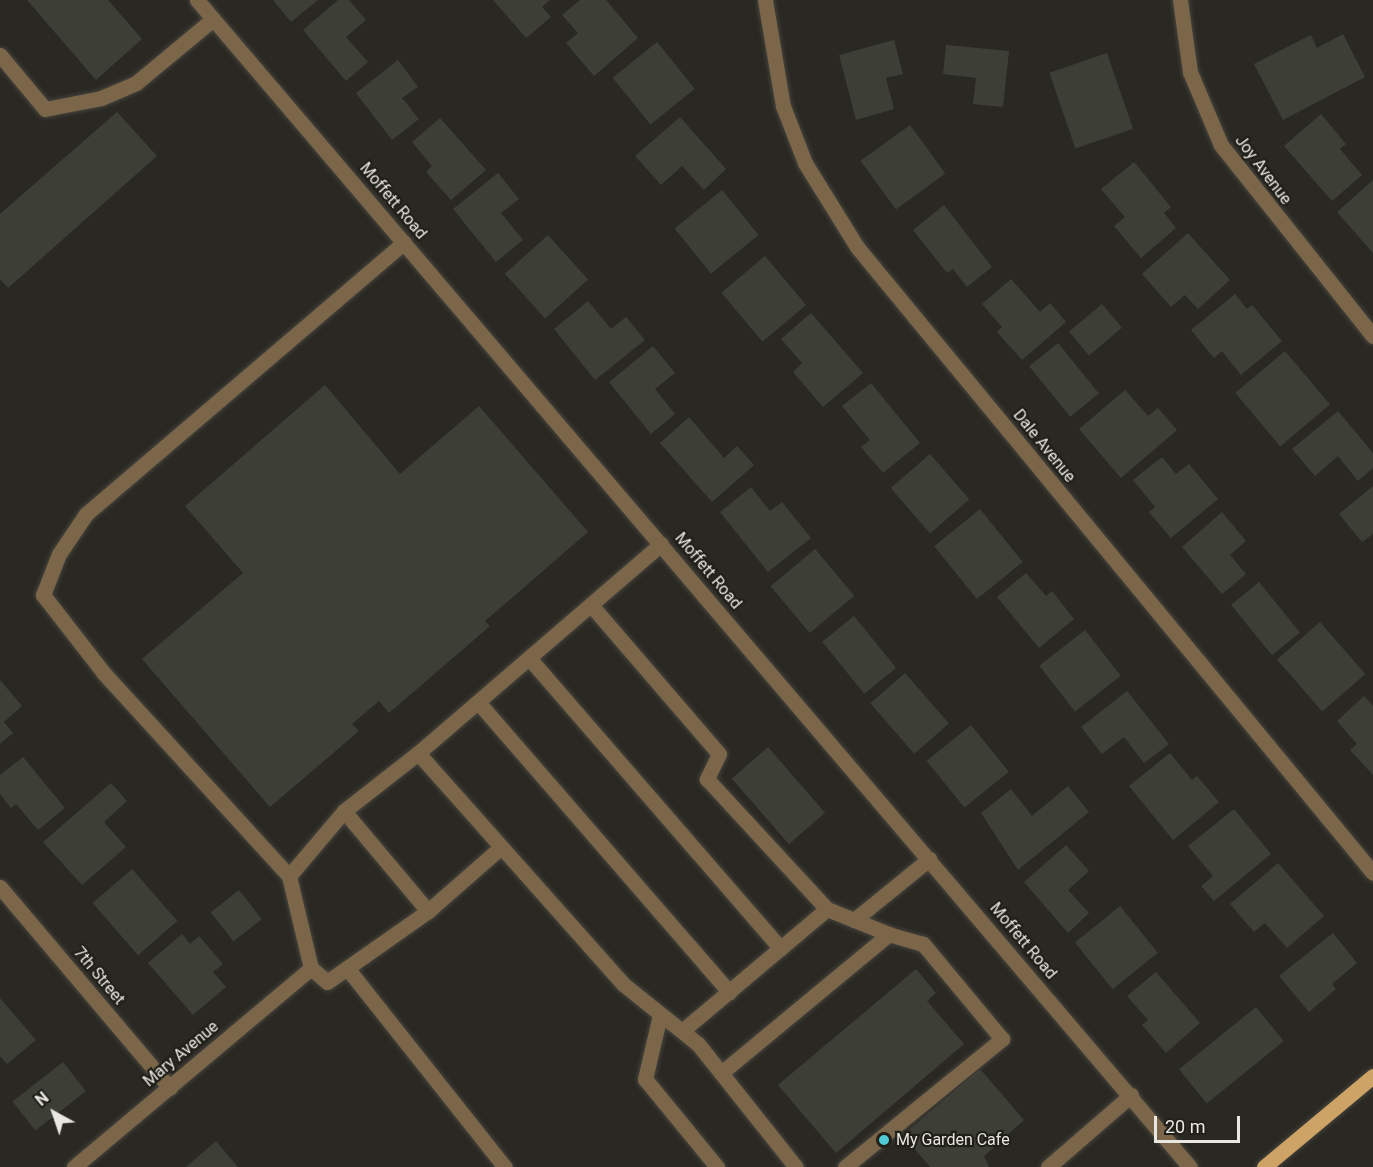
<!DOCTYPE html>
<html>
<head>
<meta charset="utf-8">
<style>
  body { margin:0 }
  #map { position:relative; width:1373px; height:1167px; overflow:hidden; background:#2a2822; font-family:Roboto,sans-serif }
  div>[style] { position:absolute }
  .building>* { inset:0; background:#3d3f37; transform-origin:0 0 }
  .roads { filter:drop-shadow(0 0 2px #45433d) drop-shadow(0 0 2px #45433d) }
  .minor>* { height:15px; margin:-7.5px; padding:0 7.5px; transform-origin:7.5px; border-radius:7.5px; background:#7b664a }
  .major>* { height:15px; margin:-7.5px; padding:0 7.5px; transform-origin:7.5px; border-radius:7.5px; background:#cea366 }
  .dots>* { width:16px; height:16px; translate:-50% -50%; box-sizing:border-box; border:3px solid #201f18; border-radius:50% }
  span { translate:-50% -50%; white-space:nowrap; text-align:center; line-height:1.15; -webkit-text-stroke:4.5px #201f18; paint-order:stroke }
  .street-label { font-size:16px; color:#e8e7e2 }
  .poi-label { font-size:16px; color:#e8e7e2 }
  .left { translate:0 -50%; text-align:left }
  .north { position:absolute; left:24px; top:1083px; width:60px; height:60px; -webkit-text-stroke:4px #201f18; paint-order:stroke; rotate:320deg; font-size:16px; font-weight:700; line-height:24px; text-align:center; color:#e8e7e2 }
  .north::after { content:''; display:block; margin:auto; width:21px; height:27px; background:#e8e7e2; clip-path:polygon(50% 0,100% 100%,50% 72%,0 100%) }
  .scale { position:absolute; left:1154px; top:1116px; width:86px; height:27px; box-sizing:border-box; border:3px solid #e8e7e2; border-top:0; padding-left:8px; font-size:18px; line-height:21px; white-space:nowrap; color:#e8e7e2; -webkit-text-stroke:4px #201f18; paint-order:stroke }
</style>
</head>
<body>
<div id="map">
  <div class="building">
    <div style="clip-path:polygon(27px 0,108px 0,142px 39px,96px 80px)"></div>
    <div style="clip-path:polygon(273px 0,318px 0,291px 22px)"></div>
    <div style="clip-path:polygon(338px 0,349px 0,366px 20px,346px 37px,368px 62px,346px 81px,303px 30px)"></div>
    <div style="clip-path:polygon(493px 0,550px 0,542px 7px,551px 17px,526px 38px)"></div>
    <div style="clip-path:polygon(580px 0,606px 0,638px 38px,594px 76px,566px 43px,578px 33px,562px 15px)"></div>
    <div style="clip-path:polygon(1343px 34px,1365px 77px,1283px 120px,1254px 64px,1311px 35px,1317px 48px)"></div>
    <div style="clip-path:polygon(894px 40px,903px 74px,886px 78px,894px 109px,856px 120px,839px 55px)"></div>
    <div style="left:657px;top:42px;width:60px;height:57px;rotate:51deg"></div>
    <div style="clip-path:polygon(946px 45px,1009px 51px,1003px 107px,973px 104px,976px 78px,943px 74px)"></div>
    <div style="left:1107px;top:53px;width:80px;height:61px;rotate:71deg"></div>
    <div style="clip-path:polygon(398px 60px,418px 87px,402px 98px,419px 119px,392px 140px,356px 93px)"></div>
    <div style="clip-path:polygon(117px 112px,157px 156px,8px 288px,0 279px,0 214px)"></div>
    <div style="clip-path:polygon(1321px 114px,1346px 144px,1340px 149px,1362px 175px,1332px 201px,1284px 146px)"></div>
    <div style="clip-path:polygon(680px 117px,726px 169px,704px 190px,682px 166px,661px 185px,635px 156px)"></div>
    <div style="clip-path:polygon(440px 118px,486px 170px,451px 200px,426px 172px,432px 166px,412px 142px)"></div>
    <div style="left:910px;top:125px;width:60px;height:61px;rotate:54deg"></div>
    <div style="clip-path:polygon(1134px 162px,1171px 207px,1164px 213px,1176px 228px,1141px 258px,1114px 226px,1125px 217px,1101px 189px)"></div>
    <div style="clip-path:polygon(498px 173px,519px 199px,501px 213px,523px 240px,496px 262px,453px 209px)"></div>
    <div style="clip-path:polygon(1373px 180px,1373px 253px,1337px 212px)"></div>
    <div style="left:722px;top:190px;width:58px;height:61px;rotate:51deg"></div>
    <div style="clip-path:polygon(944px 205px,992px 267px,967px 287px,953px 269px,947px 273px,913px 230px)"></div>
    <div style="clip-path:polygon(1188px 233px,1230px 280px,1198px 309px,1185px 295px,1171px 307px,1142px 274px)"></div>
    <div style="left:548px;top:235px;width:60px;height:58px;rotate:48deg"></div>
    <div style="left:765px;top:256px;width:64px;height:57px;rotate:50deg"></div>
    <div style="clip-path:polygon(1011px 279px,1040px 312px,1050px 303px,1066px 322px,1022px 360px,997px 332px,1002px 327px,982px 304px)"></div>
    <div style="clip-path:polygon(1235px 294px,1247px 309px,1252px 305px,1282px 341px,1241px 375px,1222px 351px,1214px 358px,1191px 330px)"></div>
    <div style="clip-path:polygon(588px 301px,611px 329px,626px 317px,645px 340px,595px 380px,554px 329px)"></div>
    <div style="left:1102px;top:304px;width:31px;height:43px;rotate:50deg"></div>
    <div style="clip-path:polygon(811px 313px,863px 373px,823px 407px,793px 372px,802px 363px,781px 339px)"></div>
    <div style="left:1058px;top:343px;width:65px;height:37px;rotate:51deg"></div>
    <div style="clip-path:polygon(653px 346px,675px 373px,655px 389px,675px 414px,651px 434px,609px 382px)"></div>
    <div style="left:1285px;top:351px;width:70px;height:65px;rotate:50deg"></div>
    <div style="clip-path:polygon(871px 383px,920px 443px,883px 473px,861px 447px,870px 440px,842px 406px)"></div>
    <div style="clip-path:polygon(325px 385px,400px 474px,479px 406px,588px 532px,485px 621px,490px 626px,389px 713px,379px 701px,352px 724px,359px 731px,270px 807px,142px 659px,243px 573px,185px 506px)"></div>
    <div style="clip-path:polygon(1125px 390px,1148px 416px,1158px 408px,1177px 430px,1121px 478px,1079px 429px)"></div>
    <div style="clip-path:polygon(1338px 411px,1373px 453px,1373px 468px,1358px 481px,1338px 456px,1315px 476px,1292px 449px)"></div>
    <div style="clip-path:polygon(689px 417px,724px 458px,737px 446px,754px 465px,712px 502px,660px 443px)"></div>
    <div style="left:930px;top:454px;width:60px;height:52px;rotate:49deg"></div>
    <div style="clip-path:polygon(1162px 457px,1176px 474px,1189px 464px,1218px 499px,1171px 538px,1149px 512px,1155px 507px,1133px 480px)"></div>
    <div style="clip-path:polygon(1373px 486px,1373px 534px,1362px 542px,1339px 514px)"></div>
    <div style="clip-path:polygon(751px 487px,770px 511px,782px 502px,811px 538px,768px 572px,720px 512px)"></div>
    <div style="left:980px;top:509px;width:68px;height:59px;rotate:51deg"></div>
    <div style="clip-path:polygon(1222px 512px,1246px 541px,1230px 555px,1246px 574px,1222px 594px,1182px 547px)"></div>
    <div style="left:815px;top:549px;width:61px;height:58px;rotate:50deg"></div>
    <div style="clip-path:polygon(1026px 573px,1046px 596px,1052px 591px,1074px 619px,1039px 648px,997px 597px)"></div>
    <div style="left:1259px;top:582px;width:65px;height:36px;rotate:51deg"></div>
    <div style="left:854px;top:616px;width:67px;height:41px;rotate:51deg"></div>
    <div style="left:1320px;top:622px;width:69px;height:57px;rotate:49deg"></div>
    <div style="left:1085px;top:630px;width:58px;height:58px;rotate:52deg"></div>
    <div style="left:905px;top:673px;width:67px;height:46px;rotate:49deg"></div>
    <div style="clip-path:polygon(0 680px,22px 706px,4px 722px,13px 733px,0 744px)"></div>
    <div style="clip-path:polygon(1127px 691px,1169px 744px,1144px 763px,1124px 737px,1102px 754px,1081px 727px)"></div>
    <div style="clip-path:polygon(1364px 696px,1373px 706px,1373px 775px,1350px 750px,1357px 744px,1337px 721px)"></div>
    <div style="left:971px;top:725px;width:60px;height:57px;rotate:51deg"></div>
    <div style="left:768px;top:747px;width:87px;height:48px;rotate:49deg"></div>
    <div style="clip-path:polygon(1170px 753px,1192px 780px,1197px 776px,1219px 802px,1173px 840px,1129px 786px)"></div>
    <div style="clip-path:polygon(23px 757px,65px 808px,38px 830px,16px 804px,11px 808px,0 794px,0 775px)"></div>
    <div style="clip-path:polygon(111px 783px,127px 801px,104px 822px,126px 847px,82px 885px,43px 842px)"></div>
    <div style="clip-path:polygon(1068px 786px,1089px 812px,1018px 870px,981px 813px,1011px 789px,1032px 816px)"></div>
    <div style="clip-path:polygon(1234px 809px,1271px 854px,1214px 901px,1201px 886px,1213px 876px,1188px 846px)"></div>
    <div style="clip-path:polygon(1066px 845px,1089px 871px,1068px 890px,1089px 913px,1068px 933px,1024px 882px)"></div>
    <div style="clip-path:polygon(1278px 863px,1324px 916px,1287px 948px,1265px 923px,1254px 932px,1230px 904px)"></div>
    <div style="left:132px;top:869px;width:69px;height:52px;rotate:49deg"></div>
    <div style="left:239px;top:890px;width:37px;height:36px;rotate:52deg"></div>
    <div style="left:1120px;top:906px;width:60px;height:58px;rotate:51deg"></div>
    <div style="clip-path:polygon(1333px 933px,1357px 963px,1332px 984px,1336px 989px,1309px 1012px,1279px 976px)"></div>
    <div style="clip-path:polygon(182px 934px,190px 944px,199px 936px,223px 964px,213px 972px,226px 987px,193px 1015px,148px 963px)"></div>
    <div style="clip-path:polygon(916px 969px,936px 993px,927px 1001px,964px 1044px,836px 1153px,778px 1085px)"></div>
    <div style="clip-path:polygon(1156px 972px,1200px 1023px,1166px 1053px,1142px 1025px,1148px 1020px,1127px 996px)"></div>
    <div style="clip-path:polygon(0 998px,36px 1040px,7px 1064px,0 1056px)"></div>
    <div style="left:1256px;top:1007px;width:44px;height:99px;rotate:51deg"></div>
    <div style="left:63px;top:1062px;width:37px;height:64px;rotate:52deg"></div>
    <div style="clip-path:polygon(980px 1069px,1024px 1120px,984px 1156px,989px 1167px,930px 1167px,903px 1135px)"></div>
    <div style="clip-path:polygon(216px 1141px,238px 1167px,186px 1167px)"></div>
  </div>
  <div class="roads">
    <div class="minor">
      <div style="left:197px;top:0;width:1532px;rotate:49.61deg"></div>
      <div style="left:765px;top:0;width:108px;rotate:80.4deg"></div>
      <div style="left:783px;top:106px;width:61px;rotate:68.9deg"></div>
      <div style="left:805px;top:163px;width:99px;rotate:58.2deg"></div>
      <div style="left:857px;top:247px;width:811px;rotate:50.5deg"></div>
      <div style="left:1180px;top:0;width:73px;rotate:82.1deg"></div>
      <div style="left:1190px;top:72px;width:79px;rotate:67deg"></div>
      <div style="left:1221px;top:145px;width:244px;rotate:51.5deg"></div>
      <div style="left:0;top:55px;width:70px;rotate:50.2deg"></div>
      <div style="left:45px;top:109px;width:57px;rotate:-11.1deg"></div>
      <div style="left:101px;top:98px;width:38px;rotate:-23deg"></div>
      <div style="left:136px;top:83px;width:100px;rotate:-39.7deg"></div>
      <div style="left:661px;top:544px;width:321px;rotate:139.3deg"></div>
      <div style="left:418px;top:753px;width:309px;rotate:48.4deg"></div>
      <div style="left:623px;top:984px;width:96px;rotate:38.7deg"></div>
      <div style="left:698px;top:1044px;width:157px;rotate:51.5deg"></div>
      <div style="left:591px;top:605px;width:196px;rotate:49.3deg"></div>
      <div style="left:719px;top:754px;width:28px;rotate:116deg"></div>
      <div style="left:707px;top:779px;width:177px;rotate:47.3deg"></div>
      <div style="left:827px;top:909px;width:67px;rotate:22deg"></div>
      <div style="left:889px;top:934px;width:218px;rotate:140.4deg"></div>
      <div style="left:529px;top:658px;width:384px;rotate:49.1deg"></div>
      <div style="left:478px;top:702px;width:384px;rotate:49.1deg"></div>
      <div style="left:418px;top:753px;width:94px;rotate:141.9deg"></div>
      <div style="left:344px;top:811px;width:131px;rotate:50deg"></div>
      <div style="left:428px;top:911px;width:97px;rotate:-41.2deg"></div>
      <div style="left:344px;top:811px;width:85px;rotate:130.2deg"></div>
      <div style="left:289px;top:876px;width:95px;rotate:76.6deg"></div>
      <div style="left:311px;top:968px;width:21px;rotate:41deg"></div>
      <div style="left:327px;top:982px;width:123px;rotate:-35.1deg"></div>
      <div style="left:289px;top:876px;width:276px;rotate:-132.4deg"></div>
      <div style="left:103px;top:672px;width:98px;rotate:-127.9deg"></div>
      <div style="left:43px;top:595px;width:44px;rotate:-68.7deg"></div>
      <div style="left:59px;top:554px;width:48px;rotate:-56deg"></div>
      <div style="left:86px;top:514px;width:418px;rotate:-40.5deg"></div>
      <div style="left:0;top:887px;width:263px;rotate:49.8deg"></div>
      <div style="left:854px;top:920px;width:97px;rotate:-39.1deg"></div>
      <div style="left:347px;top:968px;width:254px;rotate:51.6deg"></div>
      <div style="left:660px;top:1015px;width:66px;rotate:103.2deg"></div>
      <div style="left:645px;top:1079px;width:114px;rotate:50.7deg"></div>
      <div style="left:682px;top:1031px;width:189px;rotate:-40.1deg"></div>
      <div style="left:74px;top:1167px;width:309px;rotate:-40deg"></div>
      <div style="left:845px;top:1167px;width:203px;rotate:-39.2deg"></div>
      <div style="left:1002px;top:1039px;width:124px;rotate:-129.7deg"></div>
      <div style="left:923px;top:944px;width:35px;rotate:-164deg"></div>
      <div style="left:1048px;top:1167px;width:110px;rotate:-40.9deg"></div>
    </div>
    <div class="major">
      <div style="left:1264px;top:1167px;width:142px;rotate:-39.9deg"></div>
    </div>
  </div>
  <div class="dots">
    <div style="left:884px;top:1140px;background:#52cbd9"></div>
  </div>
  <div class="street-label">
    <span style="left:1263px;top:170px;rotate:53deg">Joy Avenue</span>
    <span style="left:393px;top:201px;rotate:50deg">Moffett Road</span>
    <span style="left:1044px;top:446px;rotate:51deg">Dale Avenue</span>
    <span style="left:708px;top:571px;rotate:50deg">Moffett Road</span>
    <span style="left:1023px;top:941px;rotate:50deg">Moffett Road</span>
    <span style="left:99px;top:976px;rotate:50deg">7th Street</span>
    <span style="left:181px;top:1054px;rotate:-40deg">Mary Avenue</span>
  </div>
  <div class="poi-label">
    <span class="left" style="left:896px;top:1140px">My Garden Cafe</span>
  </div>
  <div class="north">N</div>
  <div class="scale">20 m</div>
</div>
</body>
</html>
